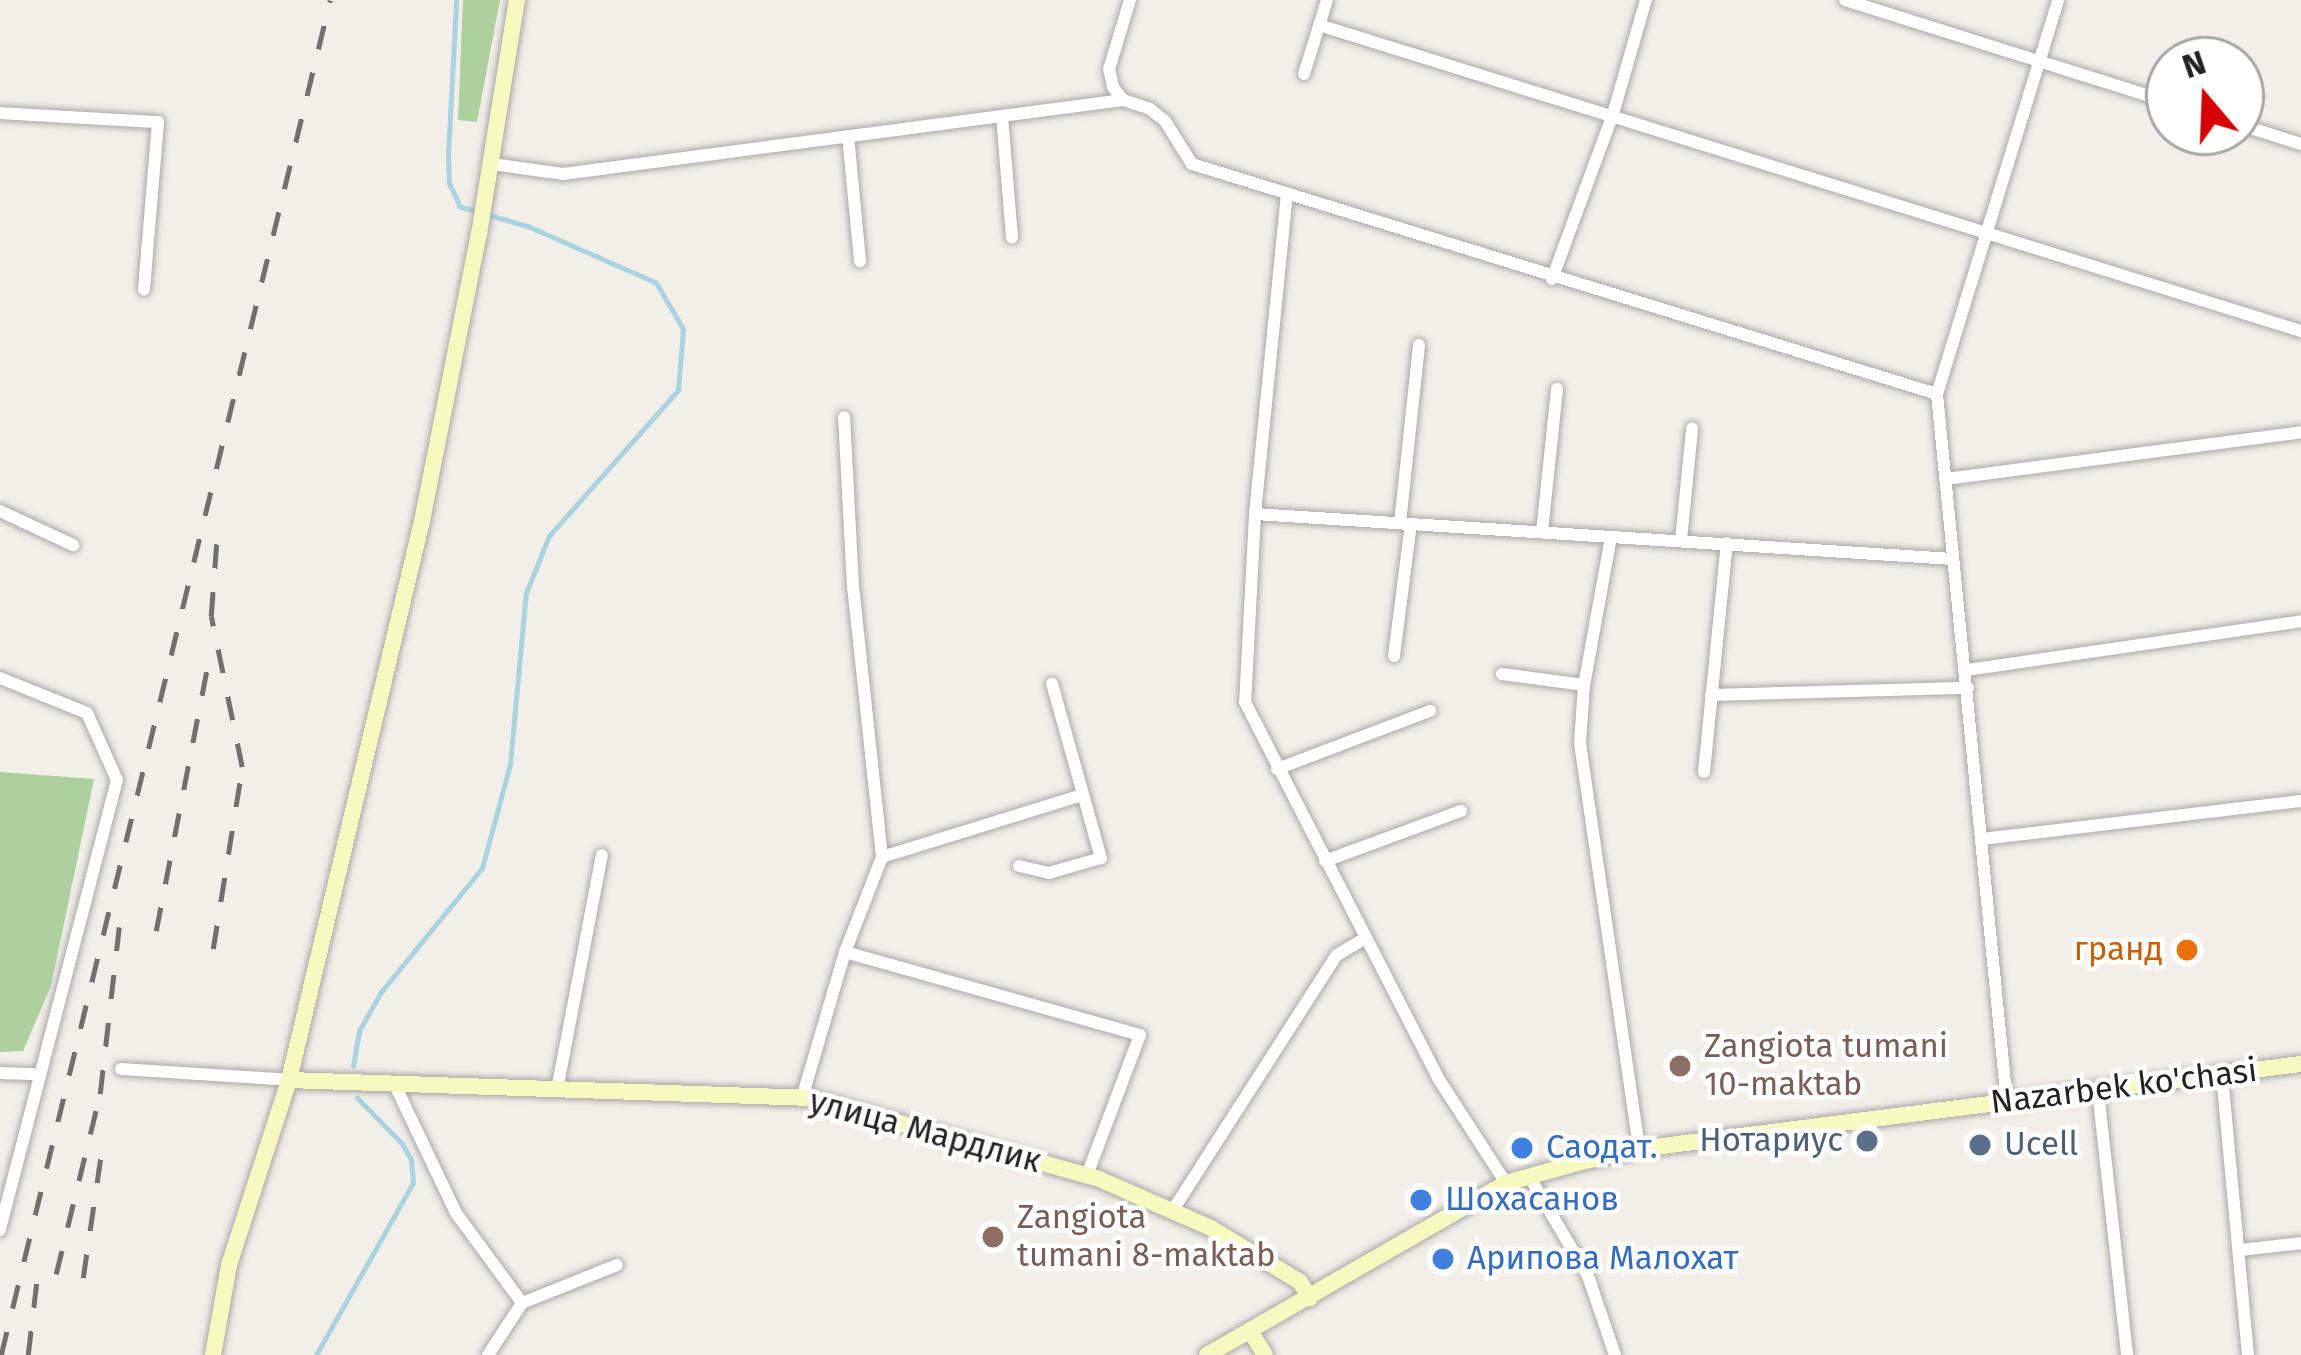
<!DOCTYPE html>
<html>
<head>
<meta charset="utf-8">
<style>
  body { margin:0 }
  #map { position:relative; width:2301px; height:1355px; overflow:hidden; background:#f2efe9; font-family:"Fira Sans",sans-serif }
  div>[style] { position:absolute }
  .forest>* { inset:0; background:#add19e }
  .stream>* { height:4.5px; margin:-2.25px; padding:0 2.25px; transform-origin:2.25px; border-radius:2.25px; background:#aad3df }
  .roads { filter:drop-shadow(0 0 3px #a9a9a9) drop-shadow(0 0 3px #a9a9a9) }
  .street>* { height:12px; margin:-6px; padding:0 6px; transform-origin:6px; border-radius:6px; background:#fff }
  .secondary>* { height:16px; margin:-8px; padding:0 8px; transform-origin:8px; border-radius:8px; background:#f7fabf }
  .rail>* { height:4.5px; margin-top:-2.25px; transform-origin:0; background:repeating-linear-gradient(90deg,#707070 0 24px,transparent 0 48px) }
  .dots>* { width:33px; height:33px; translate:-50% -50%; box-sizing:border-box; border:6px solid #fff; border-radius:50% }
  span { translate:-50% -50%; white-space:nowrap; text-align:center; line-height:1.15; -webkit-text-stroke:9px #fff; paint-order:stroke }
  .food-label { font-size:33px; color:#c56008 }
  .right { translate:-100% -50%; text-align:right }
  .education-label { font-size:33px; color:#785e54 }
  .left { translate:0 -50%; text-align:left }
  .street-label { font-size:33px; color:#222 }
  .service-label { font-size:33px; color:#4e5e75 }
  .shop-label { font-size:33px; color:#366cbe }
  .north { position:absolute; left:2145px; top:36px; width:120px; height:120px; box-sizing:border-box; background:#fff; border:3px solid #a7a7a7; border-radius:50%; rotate:341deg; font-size:33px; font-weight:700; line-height:48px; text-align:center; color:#222 }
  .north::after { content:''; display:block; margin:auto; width:42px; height:54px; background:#d40000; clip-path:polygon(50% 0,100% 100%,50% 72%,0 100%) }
</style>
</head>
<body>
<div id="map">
  <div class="forest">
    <div style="clip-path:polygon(463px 0,500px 0,477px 122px,458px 120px)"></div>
    <div style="clip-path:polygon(0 772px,94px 779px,51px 986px,23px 1051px,0 1052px)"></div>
  </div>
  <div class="stream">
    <div style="left:353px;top:1066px;width:36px;rotate:-80deg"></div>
    <div style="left:359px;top:1031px;width:45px;rotate:-60.6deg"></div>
    <div style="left:381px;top:992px;width:160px;rotate:-50.8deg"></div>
    <div style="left:482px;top:868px;width:108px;rotate:-74.9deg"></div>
    <div style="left:510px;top:764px;width:172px;rotate:-84.7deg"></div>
    <div style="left:526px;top:593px;width:61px;rotate:-68deg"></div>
    <div style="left:549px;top:536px;width:195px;rotate:-48.5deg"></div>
    <div style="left:678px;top:390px;width:61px;rotate:-85.3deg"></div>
    <div style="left:683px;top:329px;width:53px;rotate:-120.4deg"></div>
    <div style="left:656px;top:283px;width:139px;rotate:-156.2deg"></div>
    <div style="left:529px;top:227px;width:72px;rotate:-163.8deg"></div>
    <div style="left:460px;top:207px;width:26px;rotate:-115deg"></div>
    <div style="left:449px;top:183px;width:28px;rotate:-92deg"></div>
    <div style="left:448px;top:155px;width:155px;rotate:-87deg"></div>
    <div style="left:316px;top:1355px;width:197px;rotate:-60.6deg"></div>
    <div style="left:413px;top:1183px;width:23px;rotate:-95deg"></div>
    <div style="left:411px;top:1160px;width:18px;rotate:-119deg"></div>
    <div style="left:402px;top:1144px;width:64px;rotate:-134.4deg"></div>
  </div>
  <div class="roads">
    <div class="street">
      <div style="left:1130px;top:0;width:72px;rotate:106.9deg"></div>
      <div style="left:1109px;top:69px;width:18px;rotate:77deg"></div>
      <div style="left:1113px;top:87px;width:16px;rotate:52deg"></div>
      <div style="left:1123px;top:100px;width:28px;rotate:18deg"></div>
      <div style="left:1150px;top:109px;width:19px;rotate:39deg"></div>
      <div style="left:1165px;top:121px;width:51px;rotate:57.9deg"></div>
      <div style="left:1192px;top:164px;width:780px;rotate:17.16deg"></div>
      <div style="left:1845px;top:0;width:340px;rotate:17.5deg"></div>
      <div style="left:1319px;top:25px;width:1029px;rotate:17.31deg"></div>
      <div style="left:1304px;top:74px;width:77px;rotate:-72.7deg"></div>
      <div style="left:0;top:113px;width:158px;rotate:3.3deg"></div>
      <div style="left:158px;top:122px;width:168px;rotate:94.8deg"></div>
      <div style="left:1002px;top:116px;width:122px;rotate:85.3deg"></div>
      <div style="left:2241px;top:125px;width:63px;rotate:17.6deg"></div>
      <div style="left:848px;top:136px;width:126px;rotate:84.5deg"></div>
      <div style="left:492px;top:164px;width:72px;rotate:8deg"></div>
      <div style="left:563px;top:174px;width:565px;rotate:-7.53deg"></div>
      <div style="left:1287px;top:193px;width:323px;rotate:95.7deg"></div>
      <div style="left:1255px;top:514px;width:188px;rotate:93deg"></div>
      <div style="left:1245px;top:702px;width:423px;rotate:62.8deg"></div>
      <div style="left:1438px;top:1078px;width:125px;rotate:57.1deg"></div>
      <div style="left:1552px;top:279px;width:176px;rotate:-69.7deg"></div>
      <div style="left:1613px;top:114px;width:119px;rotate:-73.9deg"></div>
      <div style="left:1946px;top:479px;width:358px;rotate:-7.5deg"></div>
      <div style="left:0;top:511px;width:81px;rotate:25deg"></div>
      <div style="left:1255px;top:514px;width:699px;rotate:3.69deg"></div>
      <div style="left:1400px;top:523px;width:179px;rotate:-83.9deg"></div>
      <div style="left:1542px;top:532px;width:144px;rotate:-84deg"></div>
      <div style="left:1611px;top:537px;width:150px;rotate:100.3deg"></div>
      <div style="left:1584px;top:685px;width:58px;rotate:93.9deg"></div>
      <div style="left:1580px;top:743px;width:410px;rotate:81.7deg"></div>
      <div style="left:1681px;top:540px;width:112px;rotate:-84.3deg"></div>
      <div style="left:1394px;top:656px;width:133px;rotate:-82.7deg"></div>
      <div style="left:1967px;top:670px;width:338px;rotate:-8.3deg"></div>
      <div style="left:1502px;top:674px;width:83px;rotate:7.6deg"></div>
      <div style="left:0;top:678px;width:94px;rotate:21.9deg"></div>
      <div style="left:87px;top:713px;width:73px;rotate:65.9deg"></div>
      <div style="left:117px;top:780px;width:465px;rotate:104.6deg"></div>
      <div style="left:1711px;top:695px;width:257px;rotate:-1.6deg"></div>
      <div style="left:1277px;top:769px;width:164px;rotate:-20.8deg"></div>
      <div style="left:1704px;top:772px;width:230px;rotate:-84.3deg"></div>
      <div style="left:1982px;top:839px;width:321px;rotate:-6.8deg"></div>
      <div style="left:882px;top:857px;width:206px;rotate:-17.2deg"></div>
      <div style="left:1325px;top:861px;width:145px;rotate:-20.2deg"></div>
      <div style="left:1019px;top:866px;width:31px;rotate:13deg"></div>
      <div style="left:1049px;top:873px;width:54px;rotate:-16.1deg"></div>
      <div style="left:1101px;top:858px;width:181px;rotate:-105.7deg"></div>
      <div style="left:845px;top:952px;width:306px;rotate:15.7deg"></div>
      <div style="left:1140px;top:1035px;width:150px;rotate:110.7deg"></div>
      <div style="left:121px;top:1069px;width:168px;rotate:3.7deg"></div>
      <div style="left:0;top:1073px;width:37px;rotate:2deg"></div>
      <div style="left:2222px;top:1075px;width:281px;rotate:84.7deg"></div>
      <div style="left:394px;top:1083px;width:144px;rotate:64.5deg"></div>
      <div style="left:456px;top:1213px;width:112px;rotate:53.7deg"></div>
      <div style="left:557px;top:1090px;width:239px;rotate:-79.2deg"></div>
      <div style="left:2098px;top:1091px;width:266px;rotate:83.7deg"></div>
      <div style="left:802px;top:1098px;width:152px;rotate:-73.6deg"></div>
      <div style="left:845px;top:952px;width:102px;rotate:-68.7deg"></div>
      <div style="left:882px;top:857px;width:272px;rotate:-96.1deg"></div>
      <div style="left:853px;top:587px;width:170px;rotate:-93deg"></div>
      <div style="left:2007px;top:1103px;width:712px;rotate:-95.64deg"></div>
      <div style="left:1937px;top:394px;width:412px;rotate:-72.9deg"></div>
      <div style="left:1529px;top:1176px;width:116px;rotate:59.5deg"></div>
      <div style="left:1588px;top:1276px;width:83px;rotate:71.1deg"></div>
      <div style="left:1173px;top:1210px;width:303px;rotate:-57.3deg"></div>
      <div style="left:1337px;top:955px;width:31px;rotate:-31deg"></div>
      <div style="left:2240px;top:1250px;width:61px;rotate:-6.5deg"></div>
      <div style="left:488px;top:1355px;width:62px;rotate:-56.8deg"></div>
      <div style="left:522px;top:1303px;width:102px;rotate:-21.8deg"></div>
    </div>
    <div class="secondary">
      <div style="left:289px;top:1080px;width:522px;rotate:1.97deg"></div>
      <div style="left:811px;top:1098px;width:299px;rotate:15.7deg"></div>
      <div style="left:1099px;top:1179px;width:122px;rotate:23.6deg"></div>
      <div style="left:1211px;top:1228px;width:104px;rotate:31.2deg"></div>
      <div style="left:1300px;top:1282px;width:19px;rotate:58deg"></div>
      <div style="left:1250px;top:1331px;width:28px;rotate:58deg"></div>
      <div style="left:213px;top:1355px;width:91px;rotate:-79.9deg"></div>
      <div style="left:229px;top:1265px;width:194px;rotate:-72deg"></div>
      <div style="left:289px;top:1080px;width:575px;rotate:-76.62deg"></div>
      <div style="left:422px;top:521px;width:293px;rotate:-78.8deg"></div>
      <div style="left:479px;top:234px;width:237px;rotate:-80.8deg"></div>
      <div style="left:1207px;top:1355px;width:345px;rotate:-29.9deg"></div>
      <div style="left:1506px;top:1183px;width:74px;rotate:-15.7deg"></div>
      <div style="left:1577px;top:1163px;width:64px;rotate:-12.7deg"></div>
      <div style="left:1639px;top:1149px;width:667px;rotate:-7.32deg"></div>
    </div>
  </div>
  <div class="rail">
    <div style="left:156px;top:931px;width:284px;rotate:-79deg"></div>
    <div style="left:213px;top:949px;width:184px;rotate:-80.9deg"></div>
    <div style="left:242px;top:767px;width:154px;rotate:-101.6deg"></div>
    <div style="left:211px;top:616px;width:93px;rotate:-85.7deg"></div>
    <div style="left:56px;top:1274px;width:185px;rotate:-76.3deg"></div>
    <div style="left:100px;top:1094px;width:168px;rotate:-83.5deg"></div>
    <div style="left:83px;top:1278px;width:132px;rotate:-81.7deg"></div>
    <div style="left:1px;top:1355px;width:1394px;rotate:-76.35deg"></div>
    <div style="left:28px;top:1355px;width:94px;rotate:-83.3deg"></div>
  </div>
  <div class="dots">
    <div style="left:2187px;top:950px;background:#e8710a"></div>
    <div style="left:1680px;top:1066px;background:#8d6e63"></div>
    <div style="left:1867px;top:1141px;background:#5c6f8a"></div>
    <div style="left:1980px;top:1145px;background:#5c6f8a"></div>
    <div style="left:1522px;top:1148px;background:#3f7fe0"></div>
    <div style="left:1421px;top:1200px;background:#3f7fe0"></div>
    <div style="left:993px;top:1237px;background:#8d6e63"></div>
    <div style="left:1443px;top:1259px;background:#3f7fe0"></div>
  </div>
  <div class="food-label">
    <span class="right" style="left:2163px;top:950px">гранд</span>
  </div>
  <div class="education-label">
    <span class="left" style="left:1704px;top:1066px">Zangiota tumani<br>10-maktab</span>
    <span class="left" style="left:1017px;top:1237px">Zangiota<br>tumani 8-maktab</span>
  </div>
  <div class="street-label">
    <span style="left:2124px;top:1087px;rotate:-7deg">Nazarbek ko'chasi</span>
    <span style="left:925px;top:1132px;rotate:15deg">улица Мардлик</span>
  </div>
  <div class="service-label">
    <span class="right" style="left:1843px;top:1141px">Нотариус</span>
    <span class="left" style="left:2004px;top:1145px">Ucell</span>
  </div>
  <div class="shop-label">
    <span class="left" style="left:1546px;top:1148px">Саодат.</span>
    <span class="left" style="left:1445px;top:1200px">Шохасанов</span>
    <span class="left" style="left:1467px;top:1259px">Арипова Малохат</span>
  </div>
  <div class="north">N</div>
</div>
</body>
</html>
